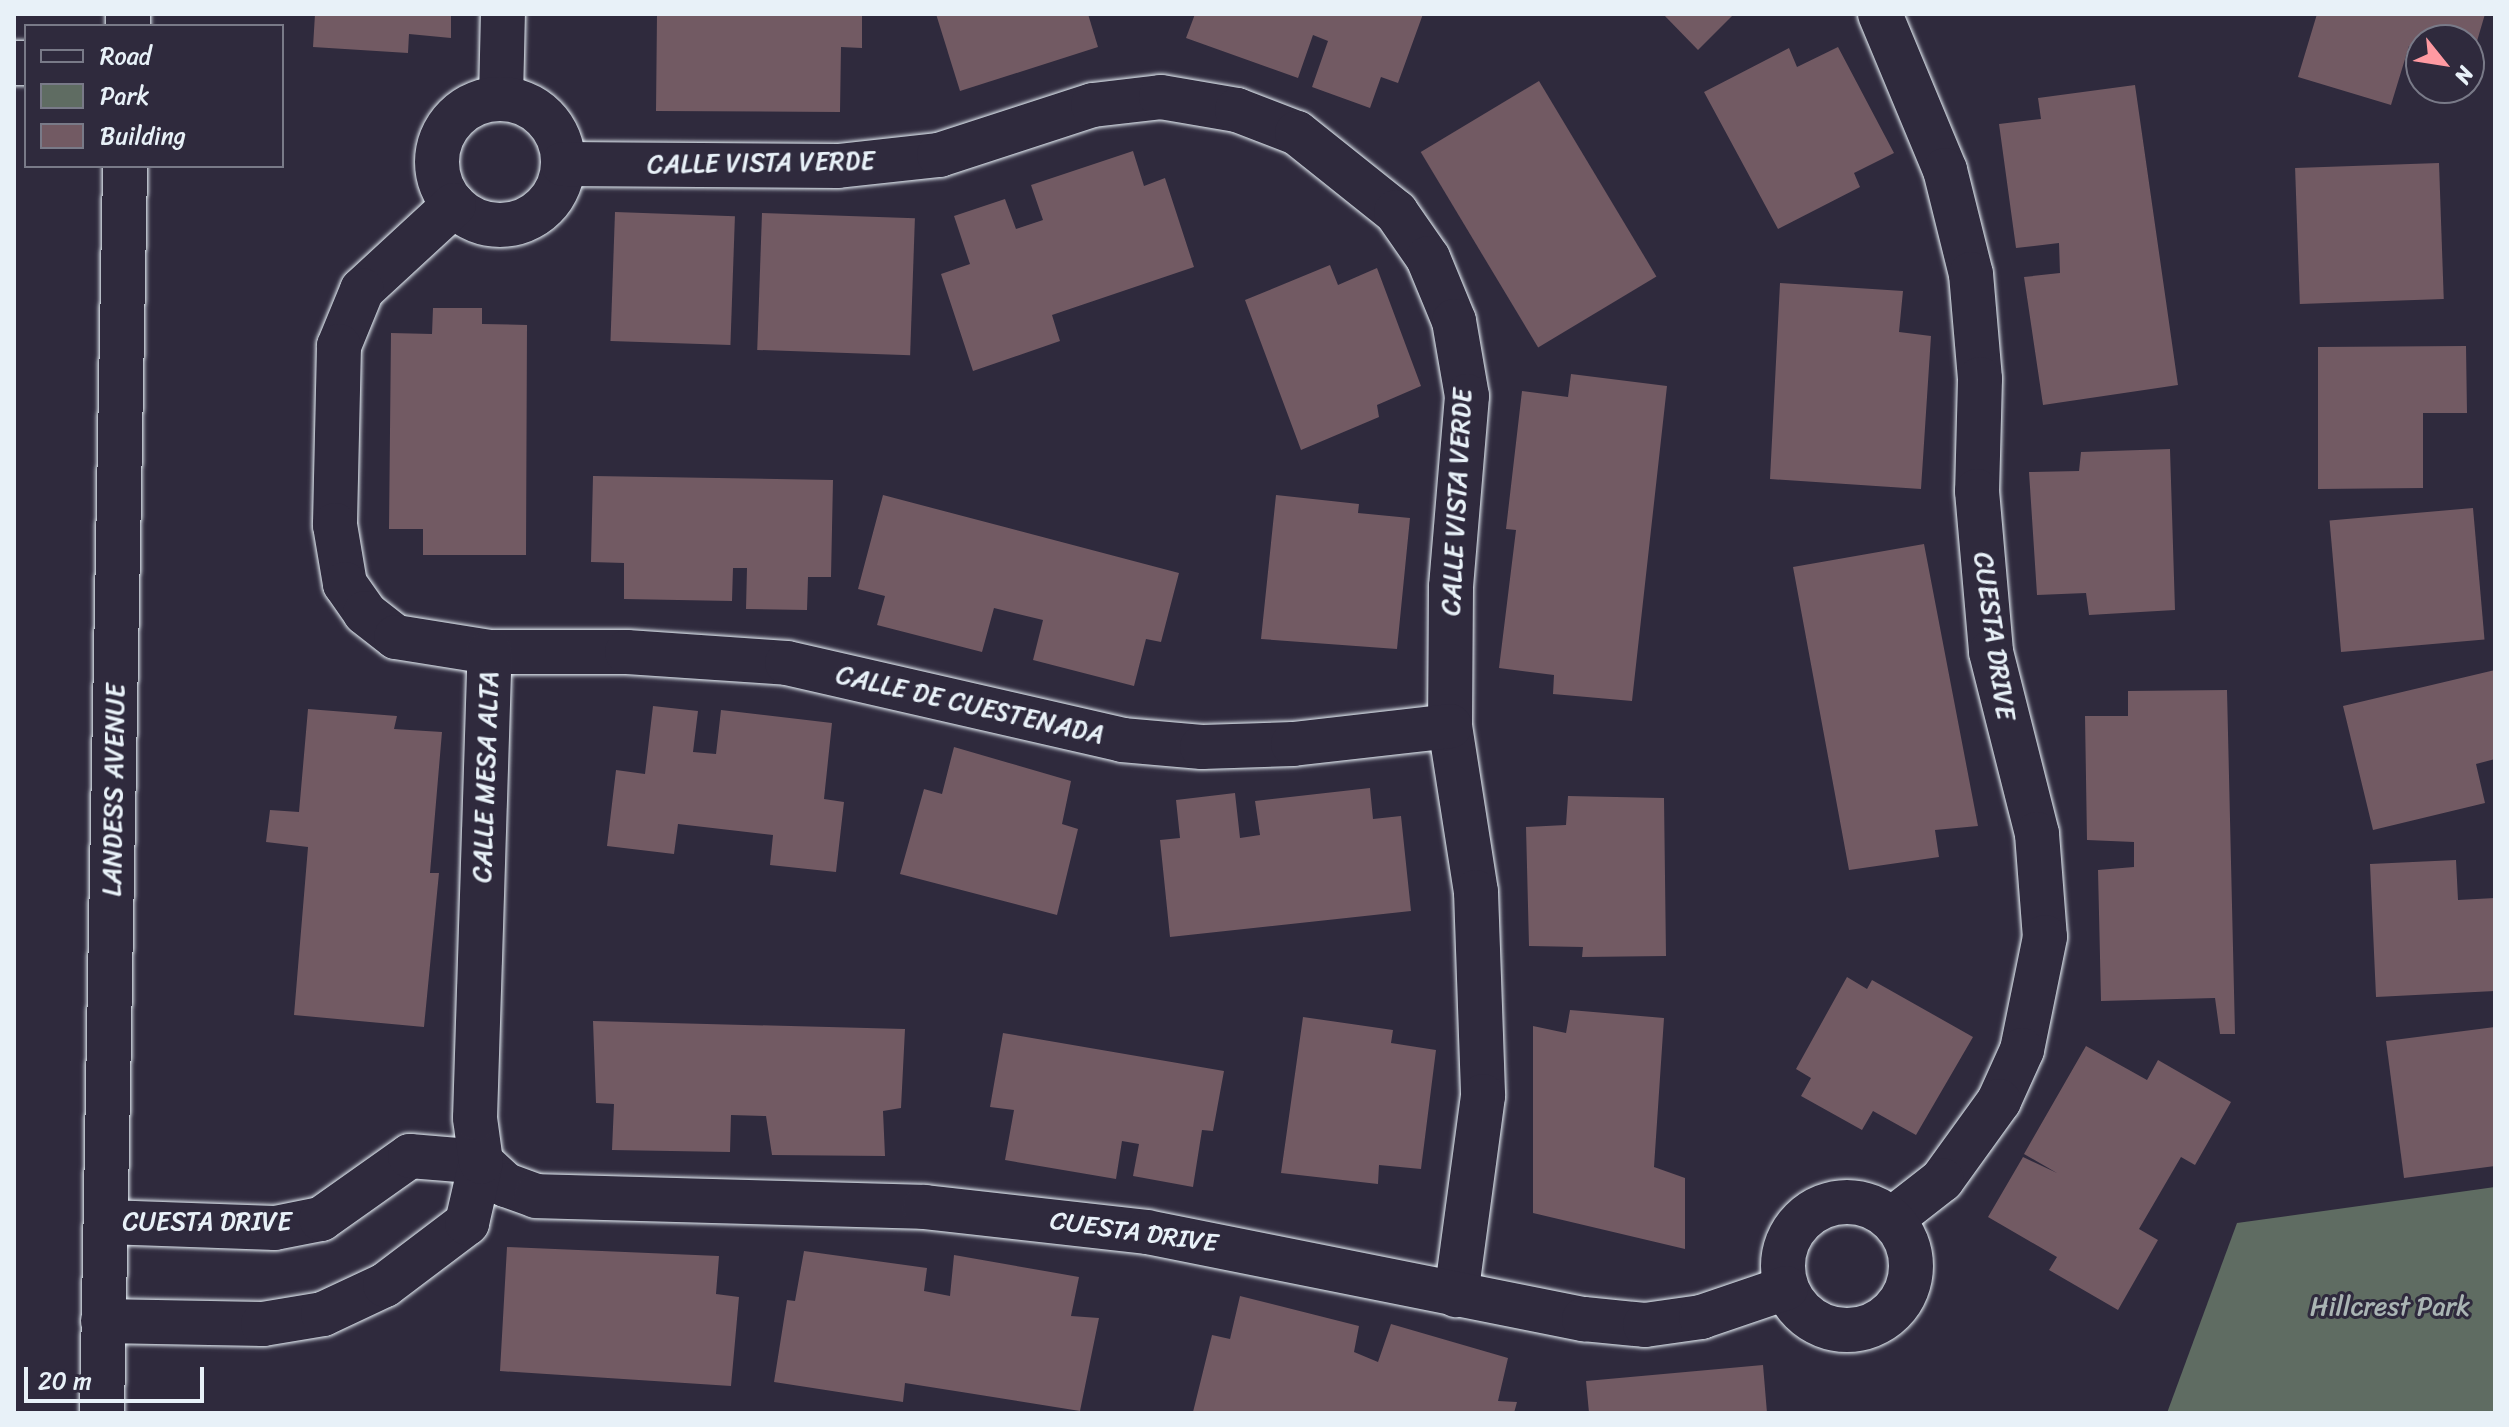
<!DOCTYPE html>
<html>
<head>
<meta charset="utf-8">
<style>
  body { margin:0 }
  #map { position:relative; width:2509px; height:1427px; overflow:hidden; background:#2f2a3d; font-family:Sriracha,sans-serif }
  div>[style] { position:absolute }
  .green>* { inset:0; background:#5f6c62 }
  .building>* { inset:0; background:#725a63; transform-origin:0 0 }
  .roads { filter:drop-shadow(0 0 2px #e8f1f8) drop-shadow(0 0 2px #e8f1f8) }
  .street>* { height:44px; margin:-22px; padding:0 22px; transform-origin:22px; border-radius:22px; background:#2f2a3d }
  .street>.ring { margin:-22px; padding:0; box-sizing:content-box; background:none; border:44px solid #2f2a3d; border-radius:50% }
  .secondary>* { height:44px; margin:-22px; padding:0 22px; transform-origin:22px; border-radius:22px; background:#2f2a3d }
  span { translate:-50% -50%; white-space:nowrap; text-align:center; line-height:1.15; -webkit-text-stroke:6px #2f2a3d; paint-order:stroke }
  .street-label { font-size:26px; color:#e8f1f8 }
  .park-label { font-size:26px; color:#aab5b4 }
  .frame { position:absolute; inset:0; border:16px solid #e8f1f8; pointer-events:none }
  .legend { position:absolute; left:24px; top:24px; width:260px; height:144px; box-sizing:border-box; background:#2f2a3d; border:2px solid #797a88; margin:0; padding:10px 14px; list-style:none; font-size:24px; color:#e8f1f8 }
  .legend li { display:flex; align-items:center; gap:16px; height:40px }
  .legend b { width:40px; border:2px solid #797a88 }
  .north { position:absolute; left:2405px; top:24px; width:80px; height:80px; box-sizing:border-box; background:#2f2a3d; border:2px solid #797a88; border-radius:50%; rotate:120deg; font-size:22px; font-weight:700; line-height:32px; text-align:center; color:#e8f1f8 }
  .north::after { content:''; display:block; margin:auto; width:28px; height:36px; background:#ff9aa2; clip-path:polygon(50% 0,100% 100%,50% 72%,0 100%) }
  .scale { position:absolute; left:24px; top:1367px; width:180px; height:36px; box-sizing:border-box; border:4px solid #e8f1f8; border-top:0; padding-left:10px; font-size:24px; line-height:28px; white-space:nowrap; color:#e8f1f8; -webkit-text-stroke:6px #2f2a3d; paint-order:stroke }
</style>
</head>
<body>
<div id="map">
  <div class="green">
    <div style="clip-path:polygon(2495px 1187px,2495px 1413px,2167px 1413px,2237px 1223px)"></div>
  </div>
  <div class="building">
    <div style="clip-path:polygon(315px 14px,451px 14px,451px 38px,409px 34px,408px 53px,313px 47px)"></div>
    <div style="clip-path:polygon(657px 14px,862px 14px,862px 48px,841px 47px,840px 112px,656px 111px)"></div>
    <div style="clip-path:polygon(936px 14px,1088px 14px,1098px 47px,960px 91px)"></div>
    <div style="clip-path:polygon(1195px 14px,1423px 14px,1398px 83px,1381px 77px,1370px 108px,1312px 87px,1328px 41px,1313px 35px,1298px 78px,1186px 38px)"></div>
    <div style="clip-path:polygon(1663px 14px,1734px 14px,1698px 50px)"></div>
    <div style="clip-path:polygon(2317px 14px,2485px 14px,2470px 65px,2469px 40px,2421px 40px,2421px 50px,2409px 46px,2391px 105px,2298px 77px)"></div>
    <div style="clip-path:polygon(1838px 47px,1894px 153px,1854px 173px,1860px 187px,1778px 229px,1704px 92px,1789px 48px,1797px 67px)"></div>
    <div style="left:1539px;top:81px;width:228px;height:138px;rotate:59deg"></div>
    <div style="clip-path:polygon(2135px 85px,2178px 385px,2043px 405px,2024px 277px,2060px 273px,2059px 243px,2016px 248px,1999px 124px,2041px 119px,2038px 98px)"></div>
    <div style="clip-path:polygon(1133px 151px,1144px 186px,1165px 178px,1194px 267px,1052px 315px,1060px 341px,973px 371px,941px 274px,970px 264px,954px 216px,1005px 199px,1016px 229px,1043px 220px,1031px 185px)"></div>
    <div style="left:2439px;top:163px;width:136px;height:144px;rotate:88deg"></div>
    <div style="left:615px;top:212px;width:120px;height:129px;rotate:2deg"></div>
    <div style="left:762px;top:213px;width:153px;height:137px;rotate:2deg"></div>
    <div style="clip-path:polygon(1330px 265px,1338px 285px,1377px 268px,1421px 386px,1377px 405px,1379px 417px,1301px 450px,1245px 300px)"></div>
    <div style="clip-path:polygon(1780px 283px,1903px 291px,1899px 332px,1931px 336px,1921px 489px,1770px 479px)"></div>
    <div style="clip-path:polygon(433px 308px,482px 308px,482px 324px,527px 325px,526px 555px,423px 555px,423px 529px,389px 529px,391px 333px,432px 334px)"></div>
    <div style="clip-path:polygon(2466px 346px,2467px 413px,2423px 413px,2423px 488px,2318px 489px,2318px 347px)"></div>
    <div style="clip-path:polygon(1571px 374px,1667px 386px,1632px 701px,1553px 694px,1554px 675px,1499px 668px,1516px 530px,1506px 529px,1522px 391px,1568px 397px)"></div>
    <div style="clip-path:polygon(2170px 449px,2175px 610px,2089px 615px,2086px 593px,2037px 595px,2029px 472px,2079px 471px,2081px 452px)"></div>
    <div style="clip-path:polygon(593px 476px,833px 480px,831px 577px,808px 577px,807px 610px,746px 609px,747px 568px,733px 568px,732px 601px,624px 599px,624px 563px,591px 562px)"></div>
    <div style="clip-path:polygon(883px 495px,1179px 573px,1161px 642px,1146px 639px,1134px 686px,1033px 660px,1043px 620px,994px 608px,982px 652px,877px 625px,885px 596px,858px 589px)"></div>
    <div style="clip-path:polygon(1276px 495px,1359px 504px,1358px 513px,1410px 518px,1397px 649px,1261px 639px)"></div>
    <div style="left:2473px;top:508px;width:132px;height:144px;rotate:85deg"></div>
    <div style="clip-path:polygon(1924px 544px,1978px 826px,1935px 830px,1939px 857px,1849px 870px,1793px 567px)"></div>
    <div style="clip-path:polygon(2495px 670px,2495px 759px,2476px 764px,2485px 803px,2373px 830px,2343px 706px)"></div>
    <div style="clip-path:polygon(2227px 690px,2235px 1034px,2220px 1034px,2215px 998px,2101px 1001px,2098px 870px,2134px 867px,2134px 842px,2087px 840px,2085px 716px,2128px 716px,2128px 691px)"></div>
    <div style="clip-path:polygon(653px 706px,698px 711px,693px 752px,716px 754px,721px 710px,832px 723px,824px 799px,844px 802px,836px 872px,770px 865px,773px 835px,678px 824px,674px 854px,607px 846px,616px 770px,645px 774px)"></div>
    <div style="clip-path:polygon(308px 709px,397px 716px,394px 729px,442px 732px,430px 873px,439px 873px,424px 1027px,294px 1015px,308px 847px,266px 842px,270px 810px,299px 812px)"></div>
    <div style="clip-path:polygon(954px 747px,1071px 781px,1062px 824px,1078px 829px,1057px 915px,900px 874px,924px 789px,942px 794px)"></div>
    <div style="clip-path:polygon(1370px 788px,1373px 819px,1401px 816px,1411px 911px,1170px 937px,1160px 840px,1180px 838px,1176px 800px,1235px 793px,1240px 838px,1260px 835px,1255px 801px)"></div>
    <div style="clip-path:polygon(1568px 796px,1664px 798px,1666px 956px,1582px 957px,1583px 947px,1529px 946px,1526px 827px,1566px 825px)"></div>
    <div style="clip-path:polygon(2456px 860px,2458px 900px,2495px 898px,2495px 991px,2376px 997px,2370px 864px)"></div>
    <div style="clip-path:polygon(1847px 977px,1867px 989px,1872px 980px,1973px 1037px,1916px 1135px,1873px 1111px,1862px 1130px,1801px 1096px,1811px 1078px,1796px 1069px)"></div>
    <div style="clip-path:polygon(1570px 1010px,1664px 1018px,1654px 1167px,1685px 1178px,1685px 1249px,1533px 1213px,1533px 1026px,1566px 1033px)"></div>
    <div style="clip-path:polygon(1303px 1017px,1393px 1030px,1391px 1043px,1436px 1050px,1421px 1169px,1379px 1165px,1378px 1184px,1281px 1173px)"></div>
    <div style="clip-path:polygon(593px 1021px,905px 1029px,901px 1108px,883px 1111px,885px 1156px,772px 1155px,766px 1116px,731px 1115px,730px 1152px,612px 1150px,614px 1104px,596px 1103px)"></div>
    <div style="clip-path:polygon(2495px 1027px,2495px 1166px,2404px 1178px,2386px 1041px)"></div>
    <div style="clip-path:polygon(1003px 1033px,1224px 1071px,1213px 1131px,1202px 1130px,1193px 1187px,1133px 1176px,1139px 1144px,1122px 1141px,1116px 1179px,1005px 1160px,1014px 1110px,990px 1107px)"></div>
    <div style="clip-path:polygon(2086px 1046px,2147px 1080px,2158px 1060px,2231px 1102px,2195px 1165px,2181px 1157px,2139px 1229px,2158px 1240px,2118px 1310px,2049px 1270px,2057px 1257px,1988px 1217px,2023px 1157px,2057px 1173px,2024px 1154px)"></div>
    <div style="clip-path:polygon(507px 1247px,719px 1256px,716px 1294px,739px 1297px,731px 1386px,500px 1371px)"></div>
    <div style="clip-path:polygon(804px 1251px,927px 1268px,924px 1291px,950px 1296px,954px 1255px,1079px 1277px,1071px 1316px,1099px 1318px,1080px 1411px,905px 1383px,903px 1402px,774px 1382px,787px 1300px,795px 1301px)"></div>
    <div style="clip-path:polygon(1240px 1296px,1359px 1326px,1354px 1352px,1378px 1362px,1391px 1324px,1508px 1358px,1498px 1401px,1517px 1402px,1514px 1413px,1193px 1412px,1212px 1335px,1230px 1339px)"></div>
    <div style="clip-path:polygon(1763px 1365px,1767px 1413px,1589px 1413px,1586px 1381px)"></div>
  </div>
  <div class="roads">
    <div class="street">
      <div style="left:1880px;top:14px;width:169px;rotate:67.4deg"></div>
      <div style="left:1945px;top:170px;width:107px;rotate:76deg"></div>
      <div style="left:1971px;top:274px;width:105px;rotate:85.1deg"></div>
      <div style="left:1980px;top:379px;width:112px;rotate:91.5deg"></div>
      <div style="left:1977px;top:491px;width:162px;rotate:85deg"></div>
      <div style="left:1991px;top:652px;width:188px;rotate:75.8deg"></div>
      <div style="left:2037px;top:834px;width:103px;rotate:85.6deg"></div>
      <div style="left:2045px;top:937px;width:115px;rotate:101.5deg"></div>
      <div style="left:2022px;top:1050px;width:56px;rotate:114.3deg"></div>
      <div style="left:1999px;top:1101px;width:97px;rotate:125.8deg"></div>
      <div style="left:1942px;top:1180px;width:63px;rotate:142deg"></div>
      <div style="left:14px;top:63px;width:12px"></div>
      <div style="left:501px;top:99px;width:85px;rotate:-88.7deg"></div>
      <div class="ring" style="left:437px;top:99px;width:82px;height:82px"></div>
      <div style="left:563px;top:164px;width:275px;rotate:0.4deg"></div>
      <div style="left:838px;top:166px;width:102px;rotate:-6.2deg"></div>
      <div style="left:939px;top:155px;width:162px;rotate:-18deg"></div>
      <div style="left:1093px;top:105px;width:68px;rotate:-6.7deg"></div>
      <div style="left:1161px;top:97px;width:77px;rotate:9.7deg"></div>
      <div style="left:1237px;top:110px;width:64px;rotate:21deg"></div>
      <div style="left:1297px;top:133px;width:127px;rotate:38.6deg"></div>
      <div style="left:1396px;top:212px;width:56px;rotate:55.2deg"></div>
      <div style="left:1428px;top:258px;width:68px;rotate:67.6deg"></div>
      <div style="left:1454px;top:321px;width:76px;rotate:80.2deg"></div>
      <div style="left:1467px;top:396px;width:192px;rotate:94.8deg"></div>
      <div style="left:1451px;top:587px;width:139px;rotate:90.4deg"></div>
      <div style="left:1450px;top:726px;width:168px;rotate:81.1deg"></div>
      <div style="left:1476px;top:892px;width:204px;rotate:88deg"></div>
      <div style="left:1483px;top:1096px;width:201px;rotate:97.7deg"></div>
      <div style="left:454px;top:205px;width:125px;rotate:137.3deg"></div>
      <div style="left:362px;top:290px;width:61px;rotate:112.3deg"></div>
      <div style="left:339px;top:346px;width:179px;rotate:91.3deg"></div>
      <div style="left:335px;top:525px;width:60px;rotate:80.4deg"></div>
      <div style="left:345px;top:584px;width:35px;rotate:55deg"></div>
      <div style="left:365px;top:613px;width:39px;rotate:38deg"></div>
      <div style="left:396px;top:637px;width:95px;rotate:9.1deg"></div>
      <div style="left:490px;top:652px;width:137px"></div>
      <div style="left:627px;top:652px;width:160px;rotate:3.9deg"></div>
      <div style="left:787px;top:663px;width:344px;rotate:12.9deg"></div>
      <div style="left:1122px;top:740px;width:80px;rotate:5deg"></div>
      <div style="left:1202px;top:747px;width:91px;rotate:-1.9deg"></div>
      <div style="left:1293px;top:744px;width:158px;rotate:-6.5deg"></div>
      <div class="ring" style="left:1783px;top:1202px;width:84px;height:84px"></div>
      <div style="left:106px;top:1222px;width:169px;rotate:2deg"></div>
      <div style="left:275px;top:1228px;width:47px;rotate:-11.1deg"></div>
      <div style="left:321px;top:1219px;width:109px;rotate:-35.3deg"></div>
      <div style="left:410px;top:1156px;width:71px;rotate:4.8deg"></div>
      <div style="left:481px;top:1162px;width:34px;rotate:43deg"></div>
      <div style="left:506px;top:1185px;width:32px;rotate:20deg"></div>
      <div style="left:536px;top:1196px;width:389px;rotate:1.6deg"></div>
      <div style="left:925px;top:1207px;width:223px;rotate:6.4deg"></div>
      <div style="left:1147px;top:1232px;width:446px;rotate:11.3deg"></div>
      <div style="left:1584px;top:1319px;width:61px;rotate:5.6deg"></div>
      <div style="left:1645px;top:1325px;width:57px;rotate:-8.1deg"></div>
      <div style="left:1701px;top:1317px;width:90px;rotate:-18.8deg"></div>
      <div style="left:103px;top:1321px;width:160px;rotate:1.1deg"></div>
      <div style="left:263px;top:1324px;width:61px;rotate:-9.5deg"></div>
      <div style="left:323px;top:1314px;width:68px;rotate:-25.1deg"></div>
      <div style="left:385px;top:1285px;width:103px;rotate:-37.1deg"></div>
      <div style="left:467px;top:1223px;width:63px;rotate:-77.1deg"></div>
      <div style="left:481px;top:1162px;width:44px;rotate:-97.8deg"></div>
      <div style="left:475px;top:1118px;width:466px;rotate:-88.2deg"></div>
    </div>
    <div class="secondary">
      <div style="left:128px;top:26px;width:12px;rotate:-90deg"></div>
      <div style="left:102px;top:1413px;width:1247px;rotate:-88.94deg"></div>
    </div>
  </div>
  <div class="street-label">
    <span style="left:761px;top:163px;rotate:-1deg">CALLE VISTA VERDE</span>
    <span style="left:1457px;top:502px;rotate:-87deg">CALLE VISTA VERDE</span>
    <span style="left:1994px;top:636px;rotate:82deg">CUESTA DRIVE</span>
    <span style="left:970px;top:705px;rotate:13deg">CALLE DE CUESTENADA</span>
    <span style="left:486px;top:777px;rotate:-88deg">CALLE MESA ALTA</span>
    <span style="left:114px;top:790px;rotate:-89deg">LANDESS AVENUE</span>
    <span style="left:207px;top:1222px">CUESTA DRIVE</span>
    <span style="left:1134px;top:1232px;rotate:8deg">CUESTA DRIVE</span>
  </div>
  <div class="park-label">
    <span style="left:2390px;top:1307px">Hillcrest Park</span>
  </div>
  <div class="frame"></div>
  <ul class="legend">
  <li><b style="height:10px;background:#2f2a3d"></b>Road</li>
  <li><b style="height:22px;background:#5f6c62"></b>Park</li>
  <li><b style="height:22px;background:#725a63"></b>Building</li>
  </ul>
  <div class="north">N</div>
  <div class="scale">20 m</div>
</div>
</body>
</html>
